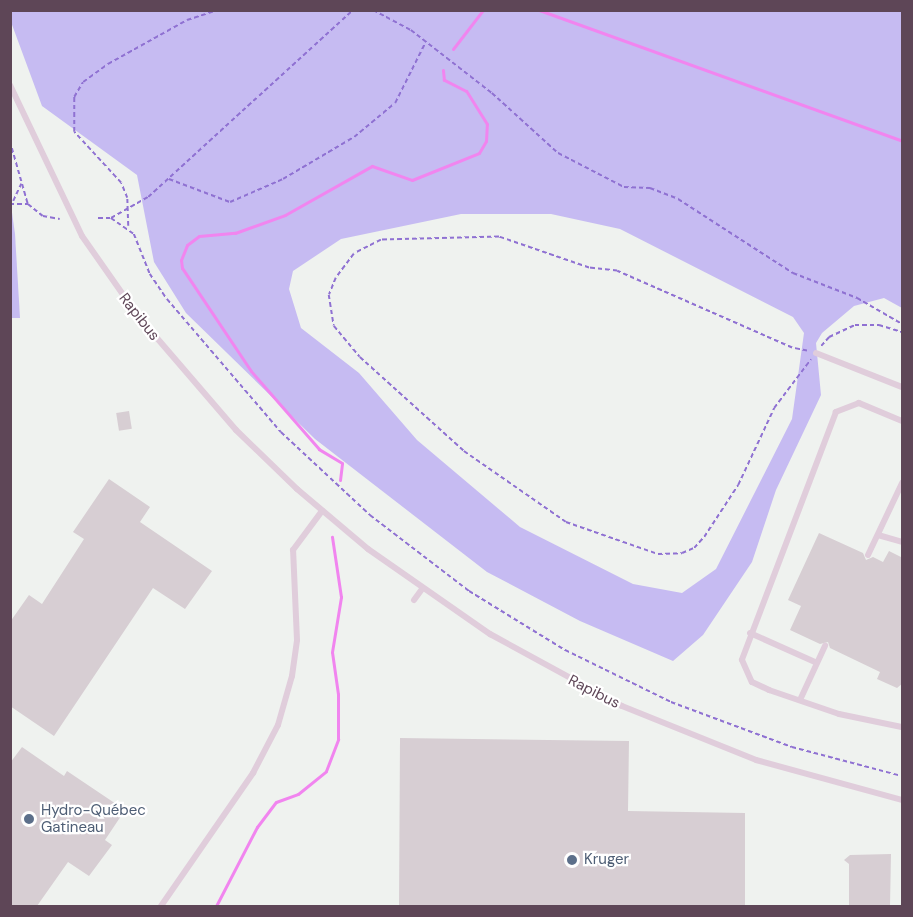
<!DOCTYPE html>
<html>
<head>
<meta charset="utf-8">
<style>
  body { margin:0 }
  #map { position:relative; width:913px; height:917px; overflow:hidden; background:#eff2ef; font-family:"DM Sans",sans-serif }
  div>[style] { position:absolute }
  .green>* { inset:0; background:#c6bbf2 }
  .stream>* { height:3px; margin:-1.5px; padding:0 1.5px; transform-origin:1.5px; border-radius:1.5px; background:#f185ef }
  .building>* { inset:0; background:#d7ced3; transform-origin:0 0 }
  .path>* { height:1.5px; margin-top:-0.75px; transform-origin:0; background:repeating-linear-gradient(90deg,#8f71d2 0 4.5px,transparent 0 7.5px) }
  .lane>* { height:6px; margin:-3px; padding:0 3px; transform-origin:3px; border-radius:3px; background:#e0cddb }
  .dots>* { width:16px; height:16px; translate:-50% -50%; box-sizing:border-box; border:3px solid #fff; border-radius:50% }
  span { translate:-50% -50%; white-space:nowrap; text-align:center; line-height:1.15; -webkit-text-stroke:4.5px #fff; paint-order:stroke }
  .street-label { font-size:15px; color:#5e4657 }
  .service-label { font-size:15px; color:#4e5e75 }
  .left { translate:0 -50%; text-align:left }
  .frame { position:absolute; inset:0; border:12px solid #5e4657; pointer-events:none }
</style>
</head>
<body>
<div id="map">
  <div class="green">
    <div style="clip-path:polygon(evenodd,10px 11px,902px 11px,902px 308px,884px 298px,854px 306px,822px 333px,816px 343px,821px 395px,776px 490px,752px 562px,703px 635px,673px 661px,580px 621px,487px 572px,315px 439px,186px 313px,154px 262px,137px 175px,42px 106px,11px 22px,10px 11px,461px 214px,551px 214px,620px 229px,793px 317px,804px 333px,792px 419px,716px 569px,682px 593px,633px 584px,520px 527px,417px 440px,359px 373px,301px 328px,289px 289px,293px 271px,341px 239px,461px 214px)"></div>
    <div style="clip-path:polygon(10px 198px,15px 234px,20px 318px,11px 318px)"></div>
  </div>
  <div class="stream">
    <div style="left:539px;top:10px;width:386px;rotate:19.8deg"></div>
    <div style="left:453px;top:49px;width:49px;rotate:-52.4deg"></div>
    <div style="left:340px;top:480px;width:17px;rotate:-83deg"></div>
    <div style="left:342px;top:463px;width:27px;rotate:-149deg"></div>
    <div style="left:319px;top:449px;width:103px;rotate:-131.1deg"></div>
    <div style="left:251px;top:371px;width:124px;rotate:-123.8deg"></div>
    <div style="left:182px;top:268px;width:8px;rotate:-97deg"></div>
    <div style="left:181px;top:260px;width:16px;rotate:-68deg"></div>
    <div style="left:187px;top:245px;width:15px;rotate:-37deg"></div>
    <div style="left:199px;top:236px;width:36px;rotate:-5deg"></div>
    <div style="left:235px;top:233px;width:53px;rotate:-19.8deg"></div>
    <div style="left:285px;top:215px;width:100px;rotate:-29.4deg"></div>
    <div style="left:372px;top:166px;width:42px;rotate:19.3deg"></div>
    <div style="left:412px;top:180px;width:72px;rotate:-21.9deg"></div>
    <div style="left:479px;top:153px;width:14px;rotate:-60deg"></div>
    <div style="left:486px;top:141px;width:17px;rotate:-87deg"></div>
    <div style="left:487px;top:124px;width:39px;rotate:-122deg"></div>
    <div style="left:466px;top:91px;width:25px;rotate:-153deg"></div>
    <div style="left:444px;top:80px;width:10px;rotate:-96deg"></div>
    <div style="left:216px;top:906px;width:89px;rotate:-62.6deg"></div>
    <div style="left:257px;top:827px;width:31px;rotate:-53deg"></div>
    <div style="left:276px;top:802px;width:23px;rotate:-20deg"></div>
    <div style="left:298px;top:794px;width:36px;rotate:-39deg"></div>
    <div style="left:326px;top:771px;width:34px;rotate:-69deg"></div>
    <div style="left:338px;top:739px;width:45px;rotate:-90deg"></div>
    <div style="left:338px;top:694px;width:42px;rotate:-98.1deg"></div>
    <div style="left:332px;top:652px;width:56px;rotate:-80.7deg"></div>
    <div style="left:341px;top:597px;width:61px;rotate:-98.5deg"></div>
  </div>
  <div class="building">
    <div style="left:129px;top:411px;width:18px;height:13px;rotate:81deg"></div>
    <div style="clip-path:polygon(109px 479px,150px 507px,140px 522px,212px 571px,185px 609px,153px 588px,54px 736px,10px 706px,10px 622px,29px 595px,42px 604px,84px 539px,73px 532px)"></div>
    <div style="clip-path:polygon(819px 533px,863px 553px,866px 560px,873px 557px,883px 562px,889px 551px,903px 558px,903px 683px,897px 688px,877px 679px,880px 672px,830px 648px,828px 642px,820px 644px,790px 630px,801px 606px,788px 600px)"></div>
    <div style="clip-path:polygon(400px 738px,629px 741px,628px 811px,745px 813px,745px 906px,399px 906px)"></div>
    <div style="clip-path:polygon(22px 747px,64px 776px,67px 771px,125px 810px,105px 840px,112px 845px,89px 876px,68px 862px,37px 906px,10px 906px,10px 763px)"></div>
    <div style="clip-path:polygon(891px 854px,890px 906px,849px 906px,849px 864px,844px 860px,850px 855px)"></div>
  </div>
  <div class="path">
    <div style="left:252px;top:10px;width:30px"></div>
    <div style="left:373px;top:10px;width:43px;rotate:27.8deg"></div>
    <div style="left:411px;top:30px;width:103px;rotate:37.9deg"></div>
    <div style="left:492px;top:93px;width:89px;rotate:42.3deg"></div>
    <div style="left:558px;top:153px;width:74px;rotate:27.3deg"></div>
    <div style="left:624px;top:187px;width:26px;rotate:2deg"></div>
    <div style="left:650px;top:188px;width:30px;rotate:21deg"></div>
    <div style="left:678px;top:199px;width:137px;rotate:32.8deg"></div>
    <div style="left:793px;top:273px;width:69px;rotate:21.3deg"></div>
    <div style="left:857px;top:298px;width:52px;rotate:30deg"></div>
    <div style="left:10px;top:141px;width:66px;rotate:74.1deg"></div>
    <div style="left:169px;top:179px;width:65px;rotate:20.7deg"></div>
    <div style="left:230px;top:202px;width:58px;rotate:-23.5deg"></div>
    <div style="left:283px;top:179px;width:82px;rotate:-30.6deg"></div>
    <div style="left:354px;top:137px;width:53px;rotate:-39.7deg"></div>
    <div style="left:395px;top:103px;width:67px;rotate:-63.4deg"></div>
    <div style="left:13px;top:201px;width:19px;rotate:-65deg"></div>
    <div style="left:10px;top:204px;width:18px"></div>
    <div style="left:28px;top:204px;width:19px;rotate:39deg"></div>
    <div style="left:43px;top:216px;width:17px;rotate:10deg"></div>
    <div style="left:98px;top:218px;width:13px"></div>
    <div style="left:111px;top:218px;width:43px;rotate:-29.6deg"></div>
    <div style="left:148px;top:197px;width:277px;rotate:-42.4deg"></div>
    <div style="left:111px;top:218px;width:28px;rotate:35deg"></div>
    <div style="left:134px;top:234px;width:43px;rotate:68.2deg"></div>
    <div style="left:150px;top:274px;width:30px;rotate:56deg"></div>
    <div style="left:167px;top:299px;width:175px;rotate:49.4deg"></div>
    <div style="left:281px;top:432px;width:122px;rotate:43deg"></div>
    <div style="left:370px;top:515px;width:125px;rotate:37.5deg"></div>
    <div style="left:469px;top:591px;width:113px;rotate:31.6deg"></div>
    <div style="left:565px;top:650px;width:118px;rotate:26.1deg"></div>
    <div style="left:671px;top:702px;width:129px;rotate:20.4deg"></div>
    <div style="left:792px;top:747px;width:114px;rotate:14.8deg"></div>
    <div style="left:128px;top:226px;width:28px;rotate:-92deg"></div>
    <div style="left:127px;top:198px;width:16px;rotate:-112deg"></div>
    <div style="left:121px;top:183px;width:69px;rotate:-132.7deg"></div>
    <div style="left:74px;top:132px;width:35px;rotate:-90deg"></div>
    <div style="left:74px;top:97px;width:17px;rotate:-59deg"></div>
    <div style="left:83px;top:82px;width:31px;rotate:-36deg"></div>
    <div style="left:108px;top:64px;width:90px;rotate:-29.1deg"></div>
    <div style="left:187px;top:20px;width:32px;rotate:-18deg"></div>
    <div style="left:821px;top:346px;width:12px;rotate:-48deg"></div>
    <div style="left:829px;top:337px;width:29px;rotate:-25deg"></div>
    <div style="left:855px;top:325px;width:24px"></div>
    <div style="left:879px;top:325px;width:24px;rotate:17deg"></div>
    <div style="left:807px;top:351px;width:15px;rotate:-169deg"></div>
    <div style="left:792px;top:348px;width:191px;rotate:-156.3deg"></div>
    <div style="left:617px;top:271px;width:28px;rotate:-174deg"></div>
    <div style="left:589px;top:268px;width:95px;rotate:-161deg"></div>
    <div style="left:499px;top:237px;width:118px;rotate:178.5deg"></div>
    <div style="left:381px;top:240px;width:30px;rotate:153deg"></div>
    <div style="left:354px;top:254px;width:30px;rotate:127deg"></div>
    <div style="left:336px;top:278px;width:18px;rotate:112deg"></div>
    <div style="left:329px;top:295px;width:31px;rotate:81deg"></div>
    <div style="left:334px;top:326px;width:40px;rotate:50deg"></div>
    <div style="left:360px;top:357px;width:140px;rotate:42.1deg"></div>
    <div style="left:464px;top:451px;width:124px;rotate:34.8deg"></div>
    <div style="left:566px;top:522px;width:97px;rotate:19.2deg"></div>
    <div style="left:658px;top:554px;width:24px;rotate:-2deg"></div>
    <div style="left:682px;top:553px;width:13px;rotate:-23deg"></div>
    <div style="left:694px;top:548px;width:15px;rotate:-48deg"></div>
    <div style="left:704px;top:537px;width:62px;rotate:-56.8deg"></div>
    <div style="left:738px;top:485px;width:85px;rotate:-64.9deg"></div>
    <div style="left:774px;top:408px;width:61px;rotate:-52.9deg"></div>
  </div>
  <div class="lane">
    <div style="left:10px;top:85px;width:167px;rotate:64.5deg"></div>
    <div style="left:82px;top:236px;width:98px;rotate:55deg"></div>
    <div style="left:138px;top:316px;width:150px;rotate:49.3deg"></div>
    <div style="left:236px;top:430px;width:85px;rotate:44deg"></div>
    <div style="left:297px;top:489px;width:93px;rotate:40.2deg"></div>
    <div style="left:368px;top:549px;width:149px;rotate:34.9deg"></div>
    <div style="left:490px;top:634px;width:150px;rotate:28.6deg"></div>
    <div style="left:622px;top:706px;width:144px;rotate:21.9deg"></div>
    <div style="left:756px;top:760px;width:151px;rotate:15.3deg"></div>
    <div style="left:816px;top:353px;width:92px;rotate:21.6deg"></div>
    <div style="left:902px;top:421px;width:47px;rotate:-157.3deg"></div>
    <div style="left:859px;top:403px;width:25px;rotate:159deg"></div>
    <div style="left:836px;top:412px;width:265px;rotate:110.8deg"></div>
    <div style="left:742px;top:660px;width:24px;rotate:66deg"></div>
    <div style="left:752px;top:682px;width:19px;rotate:25deg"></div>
    <div style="left:769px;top:690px;width:74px;rotate:18.9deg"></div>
    <div style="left:839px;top:714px;width:64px;rotate:11.7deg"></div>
    <div style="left:878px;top:535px;width:25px;rotate:16deg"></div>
    <div style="left:868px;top:555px;width:80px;rotate:-64.7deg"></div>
    <div style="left:414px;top:600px;width:14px;rotate:-54deg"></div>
    <div style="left:750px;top:633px;width:73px;rotate:24.1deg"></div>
    <div style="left:800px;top:700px;width:60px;rotate:-65.2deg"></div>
    <div style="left:161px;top:906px;width:162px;rotate:-55.3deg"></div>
    <div style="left:253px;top:773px;width:54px;rotate:-62.5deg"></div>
    <div style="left:278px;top:725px;width:51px;rotate:-74.1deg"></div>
    <div style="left:292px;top:676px;width:36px;rotate:-82deg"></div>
    <div style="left:297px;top:640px;width:90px;rotate:-92.5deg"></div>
    <div style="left:293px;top:550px;width:49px;rotate:-53.4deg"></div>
  </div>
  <div class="dots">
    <div style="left:29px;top:819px;background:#5c6f8a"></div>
    <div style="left:572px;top:860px;background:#5c6f8a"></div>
  </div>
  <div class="street-label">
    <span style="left:139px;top:317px;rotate:52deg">Rapibus</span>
    <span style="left:594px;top:692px;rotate:27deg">Rapibus</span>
  </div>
  <div class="service-label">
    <span class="left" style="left:41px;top:819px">Hydro-Québec<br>Gatineau</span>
    <span class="left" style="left:584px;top:860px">Kruger</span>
  </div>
  <div class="frame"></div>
</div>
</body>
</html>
